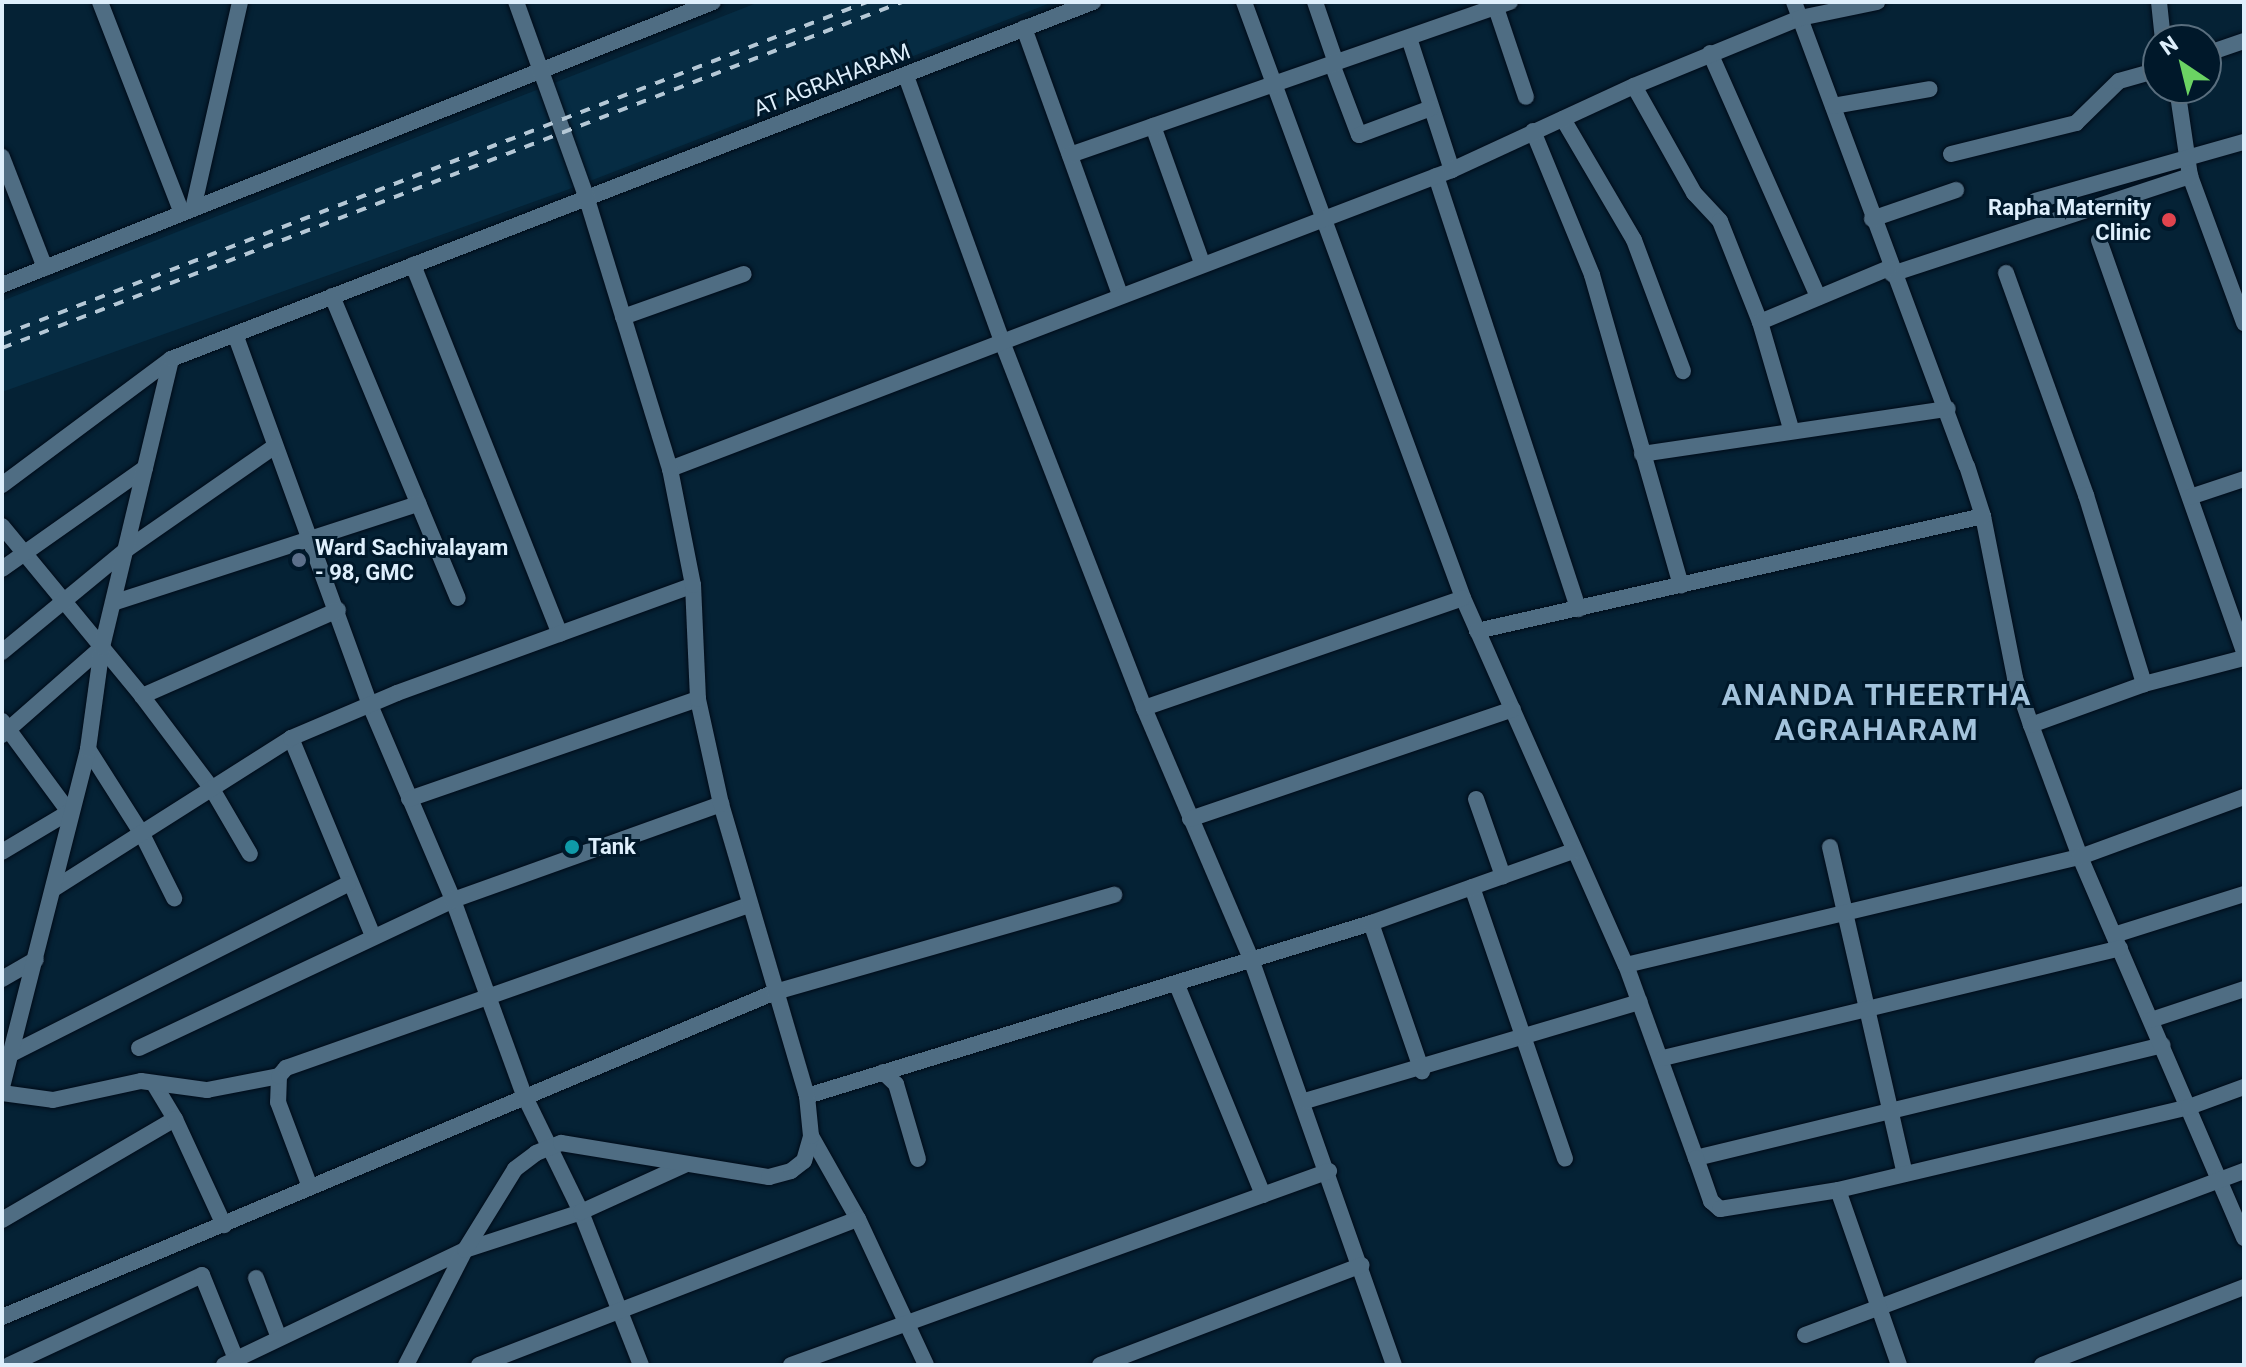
<!DOCTYPE html>
<html>
<head>
<meta charset="utf-8">
<style>
  body { margin:0 }
  #map { position:relative; width:2246px; height:1367px; overflow:hidden; background:#052235; font-family:Roboto,sans-serif }
  div>[style] { position:absolute }
  .built>* { inset:0; background:#062c43 }
  .roads { filter:drop-shadow(0 0 2px #000b18) drop-shadow(0 0 2px #000b18) }
  .minor>* { height:16px; margin:-8px; padding:0 8px; transform-origin:8px; border-radius:8px; background:#4f6d83 }
  .rail>* { height:4px; margin-top:-2px; transform-origin:0; background:repeating-linear-gradient(90deg,#b5c8d6 0 10px,transparent 0 20px) }
  .dots>* { width:22px; height:22px; translate:-50% -50%; box-sizing:border-box; border:4px solid #00182a; border-radius:50% }
  span { translate:-50% -50%; white-space:nowrap; text-align:center; line-height:1.15; -webkit-text-stroke:6px #00182a; paint-order:stroke }
  .street-label { font-size:22px; color:#deeffc }
  .poi-label { font-size:22px; color:#deeffc; font-weight:700 }
  .right { translate:-100% -50%; text-align:right }
  .left { translate:0 -50%; text-align:left }
  .district-label { font-size:30px; color:#a3c3dc; font-weight:700; letter-spacing:2px }
  .frame { position:absolute; inset:0; border:4px solid #deeffc; pointer-events:none }
  .north { position:absolute; left:2142px; top:24px; width:80px; height:80px; box-sizing:border-box; background:#00182a; border:2px solid #596e7e; border-radius:50%; rotate:325deg; font-size:22px; font-weight:700; line-height:32px; text-align:center; color:#deeffc }
  .north::after { content:''; display:block; margin:auto; width:28px; height:36px; background:#6bd363; clip-path:polygon(50% 0,100% 100%,50% 72%,0 100%) }
</style>
</head>
<body>
<div id="map">
  <div class="built">
    <div style="clip-path:polygon(759px 2px,1053px 2px,564px 191px,2px 392px,2px 301px)"></div>
  </div>
  <div class="roads">
    <div class="minor">
      <div style="left:100px;top:2px;width:226px;rotate:68.8deg"></div>
      <div style="left:1244px;top:2px;width:635px;rotate:69.82deg"></div>
      <div style="left:1463px;top:598px;width:402px;rotate:66.1deg"></div>
      <div style="left:1626px;top:965px;width:205px;rotate:70.1deg"></div>
      <div style="left:1696px;top:1158px;width:480px;rotate:-13.6deg"></div>
      <div style="left:1315px;top:2px;width:65px;rotate:71deg"></div>
      <div style="left:1494px;top:2px;width:100px;rotate:71.4deg"></div>
      <div style="left:1794px;top:2px;width:495px;rotate:69.6deg"></div>
      <div style="left:1967px;top:466px;width:52px;rotate:72.3deg"></div>
      <div style="left:1983px;top:516px;width:165px;rotate:78.8deg"></div>
      <div style="left:2015px;top:678px;width:50px;rotate:71.2deg"></div>
      <div style="left:2031px;top:725px;width:141px;rotate:69.6deg"></div>
      <div style="left:2080px;top:857px;width:415px;rotate:66.7deg"></div>
      <div style="left:2159px;top:2px;width:38px;rotate:84deg"></div>
      <div style="left:1024px;top:28px;width:283px;rotate:70.2deg"></div>
      <div style="left:1409px;top:38px;width:139px;rotate:72deg"></div>
      <div style="left:1710px;top:53px;width:267px;rotate:66.1deg"></div>
      <div style="left:2206px;top:54px;width:40px;rotate:-18.9deg"></div>
      <div style="left:1332px;top:64px;width:76px;rotate:69.2deg"></div>
      <div style="left:1359px;top:135px;width:77px;rotate:-20.6deg"></div>
      <div style="left:906px;top:76px;width:280px;rotate:70.1deg"></div>
      <div style="left:1001px;top:339px;width:396px;rotate:68.8deg"></div>
      <div style="left:1144px;top:708px;width:273px;rotate:66.9deg"></div>
      <div style="left:1251px;top:959px;width:430px;rotate:70.6deg"></div>
      <div style="left:1634px;top:86px;width:123px;rotate:60.7deg"></div>
      <div style="left:1694px;top:193px;width:38px;rotate:47deg"></div>
      <div style="left:1720px;top:221px;width:109px;rotate:68.4deg"></div>
      <div style="left:1760px;top:322px;width:111px;rotate:73.8deg"></div>
      <div style="left:2177px;top:88px;width:89px;rotate:81.6deg"></div>
      <div style="left:2190px;top:176px;width:157px;rotate:69.8deg"></div>
      <div style="left:1833px;top:106px;width:98px;rotate:-9.9deg"></div>
      <div style="left:1563px;top:119px;width:140px;rotate:59.6deg"></div>
      <div style="left:1634px;top:240px;width:140px;rotate:69.5deg"></div>
      <div style="left:1153px;top:126px;width:145px;rotate:70.3deg"></div>
      <div style="left:1533px;top:131px;width:156px;rotate:67.7deg"></div>
      <div style="left:1592px;top:275px;width:323px;rotate:74deg"></div>
      <div style="left:1951px;top:154px;width:129px;rotate:-13.9deg"></div>
      <div style="left:2076px;top:123px;width:60px;rotate:-44.3deg"></div>
      <div style="left:2119px;top:81px;width:41px;rotate:-15.8deg"></div>
      <div style="left:1070px;top:155px;width:466px;rotate:-19.2deg"></div>
      <div style="left:2px;top:157px;width:119px;rotate:68.8deg"></div>
      <div style="left:1436px;top:176px;width:456px;rotate:71.8deg"></div>
      <div style="left:2035px;top:201px;width:217px;rotate:-15.8deg"></div>
      <div style="left:193px;top:209px;width:212px;rotate:-77.2deg"></div>
      <div style="left:1872px;top:219px;width:89px;rotate:-19deg"></div>
      <div style="left:2099px;top:240px;width:436px;rotate:70.6deg"></div>
      <div style="left:413px;top:265px;width:397px;rotate:68.3deg"></div>
      <div style="left:2006px;top:273px;width:236px;rotate:70.2deg"></div>
      <div style="left:2086px;top:495px;width:198px;rotate:72.9deg"></div>
      <div style="left:1892px;top:274px;width:314px;rotate:-18.2deg"></div>
      <div style="left:2px;top:285px;width:765px;rotate:-21.7deg"></div>
      <div style="left:332px;top:296px;width:327px;rotate:67.4deg"></div>
      <div style="left:623px;top:317px;width:128px;rotate:-19.6deg"></div>
      <div style="left:1760px;top:322px;width:140px;rotate:-22.7deg"></div>
      <div style="left:235px;top:334px;width:395px;rotate:70deg"></div>
      <div style="left:370px;top:705px;width:212px;rotate:66.9deg"></div>
      <div style="left:453px;top:900px;width:208px;rotate:70deg"></div>
      <div style="left:524px;top:1095px;width:130px;rotate:64deg"></div>
      <div style="left:581px;top:1212px;width:164px;rotate:68.6deg"></div>
      <div style="left:1642px;top:454px;width:309px;rotate:-8.4deg"></div>
      <div style="left:670px;top:469px;width:837px;rotate:-20.92deg"></div>
      <div style="left:1452px;top:170px;width:200px;rotate:-24.8deg"></div>
      <div style="left:1634px;top:86px;width:179px;rotate:-22.3deg"></div>
      <div style="left:1800px;top:18px;width:79px;rotate:-11.7deg"></div>
      <div style="left:2px;top:485px;width:211px;rotate:-36.7deg"></div>
      <div style="left:2190px;top:497px;width:57px;rotate:-18.4deg"></div>
      <div style="left:2px;top:526px;width:220px;rotate:50.5deg"></div>
      <div style="left:142px;top:696px;width:116px;rotate:53deg"></div>
      <div style="left:212px;top:789px;width:75px;rotate:59.7deg"></div>
      <div style="left:2px;top:569px;width:175px;rotate:-35.2deg"></div>
      <div style="left:116px;top:602px;width:318px;rotate:-18deg"></div>
      <div style="left:1477px;top:631px;width:519px;rotate:-12.8deg"></div>
      <div style="left:2px;top:652px;width:162px;rotate:-39.5deg"></div>
      <div style="left:127px;top:549px;width:179px;rotate:-34.8deg"></div>
      <div style="left:142px;top:696px;width:214px;rotate:-23.7deg"></div>
      <div style="left:1144px;top:708px;width:337px;rotate:-19deg"></div>
      <div style="left:2px;top:721px;width:113px;rotate:53.6deg"></div>
      <div style="left:69px;top:812px;width:78px;rotate:149.2deg"></div>
      <div style="left:2031px;top:725px;width:120px;rotate:-19.9deg"></div>
      <div style="left:2144px;top:684px;width:103px;rotate:-14.6deg"></div>
      <div style="left:2px;top:735px;width:133px;rotate:-41.3deg"></div>
      <div style="left:291px;top:738px;width:214px;rotate:67.5deg"></div>
      <div style="left:88px;top:749px;width:101px;rotate:57.6deg"></div>
      <div style="left:142px;top:834px;width:72px;rotate:63.4deg"></div>
      <div style="left:409px;top:799px;width:306px;rotate:-19.1deg"></div>
      <div style="left:1476px;top:799px;width:82px;rotate:70.7deg"></div>
      <div style="left:1190px;top:819px;width:341px;rotate:-18.8deg"></div>
      <div style="left:1830px;top:847px;width:335px;rotate:77.1deg"></div>
      <div style="left:1472px;top:887px;width:287px;rotate:71.1deg"></div>
      <div style="left:55px;top:888px;width:280px;rotate:-32.4deg"></div>
      <div style="left:291px;top:738px;width:115px;rotate:-23deg"></div>
      <div style="left:397px;top:693px;width:315px;rotate:-20deg"></div>
      <div style="left:1371px;top:923px;width:157px;rotate:71deg"></div>
      <div style="left:2114px;top:935px;width:136px;rotate:-17.5deg"></div>
      <div style="left:1626px;top:965px;width:467px;rotate:-13.4deg"></div>
      <div style="left:2080px;top:857px;width:175px;rotate:-20.1deg"></div>
      <div style="left:2px;top:979px;width:39px;rotate:-30deg"></div>
      <div style="left:1177px;top:985px;width:227px;rotate:67.7deg"></div>
      <div style="left:2151px;top:1020px;width:98px;rotate:-18.4deg"></div>
      <div style="left:139px;top:1048px;width:347px;rotate:-25.2deg"></div>
      <div style="left:453px;top:900px;width:285px;rotate:-19.7deg"></div>
      <div style="left:11px;top:1054px;width:377px;rotate:-26.8deg"></div>
      <div style="left:1663px;top:1058px;width:470px;rotate:-13.5deg"></div>
      <div style="left:883px;top:1072px;width:18px;rotate:43deg"></div>
      <div style="left:896px;top:1084px;width:78px;rotate:73.7deg"></div>
      <div style="left:279px;top:1076px;width:26px;rotate:92deg"></div>
      <div style="left:278px;top:1102px;width:91px;rotate:69.4deg"></div>
      <div style="left:154px;top:1084px;width:41px;rotate:59deg"></div>
      <div style="left:2px;top:1087px;width:349px;rotate:-75.7deg"></div>
      <div style="left:88px;top:749px;width:103px;rotate:-82.2deg"></div>
      <div style="left:102px;top:647px;width:296px;rotate:-76.5deg"></div>
      <div style="left:171px;top:359px;width:989px;rotate:-21.17deg"></div>
      <div style="left:2px;top:1093px;width:51px;rotate:7.8deg"></div>
      <div style="left:53px;top:1100px;width:90px;rotate:-12.2deg"></div>
      <div style="left:141px;top:1081px;width:67px;rotate:7.8deg"></div>
      <div style="left:207px;top:1090px;width:73px;rotate:-11deg"></div>
      <div style="left:279px;top:1076px;width:11px;rotate:-49deg"></div>
      <div style="left:286px;top:1068px;width:491px;rotate:-19.4deg"></div>
      <div style="left:807px;top:1096px;width:590px;rotate:-17.05deg"></div>
      <div style="left:1371px;top:923px;width:214px;rotate:-19.6deg"></div>
      <div style="left:1305px;top:1101px;width:349px;rotate:-16.5deg"></div>
      <div style="left:811px;top:1136px;width:95px;rotate:60.5deg"></div>
      <div style="left:858px;top:1219px;width:161px;rotate:65deg"></div>
      <div style="left:1696px;top:1158px;width:46px;rotate:70.8deg"></div>
      <div style="left:1711px;top:1201px;width:12px;rotate:42deg"></div>
      <div style="left:1720px;top:1209px;width:120px;rotate:-9.1deg"></div>
      <div style="left:2px;top:1220px;width:200px;rotate:-30.3deg"></div>
      <div style="left:175px;top:1119px;width:117px;rotate:65.2deg"></div>
      <div style="left:256px;top:1278px;width:64px;rotate:69deg"></div>
      <div style="left:2px;top:1317px;width:839px;rotate:-22.8deg"></div>
      <div style="left:775px;top:992px;width:353px;rotate:-16deg"></div>
      <div style="left:1805px;top:1335px;width:469px;rotate:-20.5deg"></div>
      <div style="left:9px;top:1365px;width:213px;rotate:-25deg"></div>
      <div style="left:202px;top:1275px;width:91px;rotate:68deg"></div>
      <div style="left:224px;top:1365px;width:267px;rotate:-25.5deg"></div>
      <div style="left:465px;top:1250px;width:122px;rotate:-18.1deg"></div>
      <div style="left:581px;top:1212px;width:116px;rotate:-24.4deg"></div>
      <div style="left:406px;top:1365px;width:129px;rotate:-62.8deg"></div>
      <div style="left:465px;top:1250px;width:95px;rotate:-58.3deg"></div>
      <div style="left:515px;top:1169px;width:26px;rotate:-37deg"></div>
      <div style="left:536px;top:1153px;width:27px;rotate:-22deg"></div>
      <div style="left:561px;top:1143px;width:211px;rotate:9.3deg"></div>
      <div style="left:769px;top:1177px;width:23px;rotate:-15deg"></div>
      <div style="left:791px;top:1171px;width:16px;rotate:-38deg"></div>
      <div style="left:804px;top:1161px;width:26px;rotate:-74deg"></div>
      <div style="left:811px;top:1136px;width:40px;rotate:-95.7deg"></div>
      <div style="left:807px;top:1096px;width:304px;rotate:-106.4deg"></div>
      <div style="left:721px;top:804px;width:107px;rotate:-102.4deg"></div>
      <div style="left:698px;top:699px;width:114px;rotate:-92.5deg"></div>
      <div style="left:693px;top:585px;width:118px;rotate:-101.2deg"></div>
      <div style="left:670px;top:469px;width:286px;rotate:-107.1deg"></div>
      <div style="left:586px;top:196px;width:206px;rotate:-109.8deg"></div>
      <div style="left:479px;top:1365px;width:406px;rotate:-21.1deg"></div>
      <div style="left:791px;top:1365px;width:572px;rotate:-19.83deg"></div>
      <div style="left:1100px;top:1365px;width:280px;rotate:-20.9deg"></div>
      <div style="left:1899px;top:1365px;width:185px;rotate:-109.2deg"></div>
      <div style="left:1838px;top:1190px;width:361px;rotate:-13.3deg"></div>
      <div style="left:2189px;top:1107px;width:59px;rotate:-20deg"></div>
      <div style="left:2042px;top:1365px;width:217px;rotate:-21.1deg"></div>
    </div>
  </div>
  <div class="rail">
    <div style="left:2px;top:335px;width:927px;rotate:-21.06deg"></div>
    <div style="left:2px;top:348px;width:964px;rotate:-21.03deg"></div>
  </div>
  <div class="dots">
    <div style="left:2169px;top:220px;background:#e0444e"></div>
    <div style="left:299px;top:560px;background:#5c6f8a"></div>
    <div style="left:572px;top:847px;background:#0f9aa8"></div>
  </div>
  <div class="street-label">
    <span style="left:832px;top:80px;rotate:-21deg">AT AGRAHARAM</span>
  </div>
  <div class="poi-label">
    <span class="right" style="left:2151px;top:220px">Rapha Maternity<br>Clinic</span>
    <span class="left" style="left:315px;top:560px">Ward Sachivalayam<br>- 98, GMC</span>
    <span class="left" style="left:588px;top:847px">Tank</span>
  </div>
  <div class="district-label">
    <span style="left:1877px;top:712px">ANANDA THEERTHA<br>AGRAHARAM</span>
  </div>
  <div class="frame"></div>
  <div class="north">N</div>
</div>
</body>
</html>
